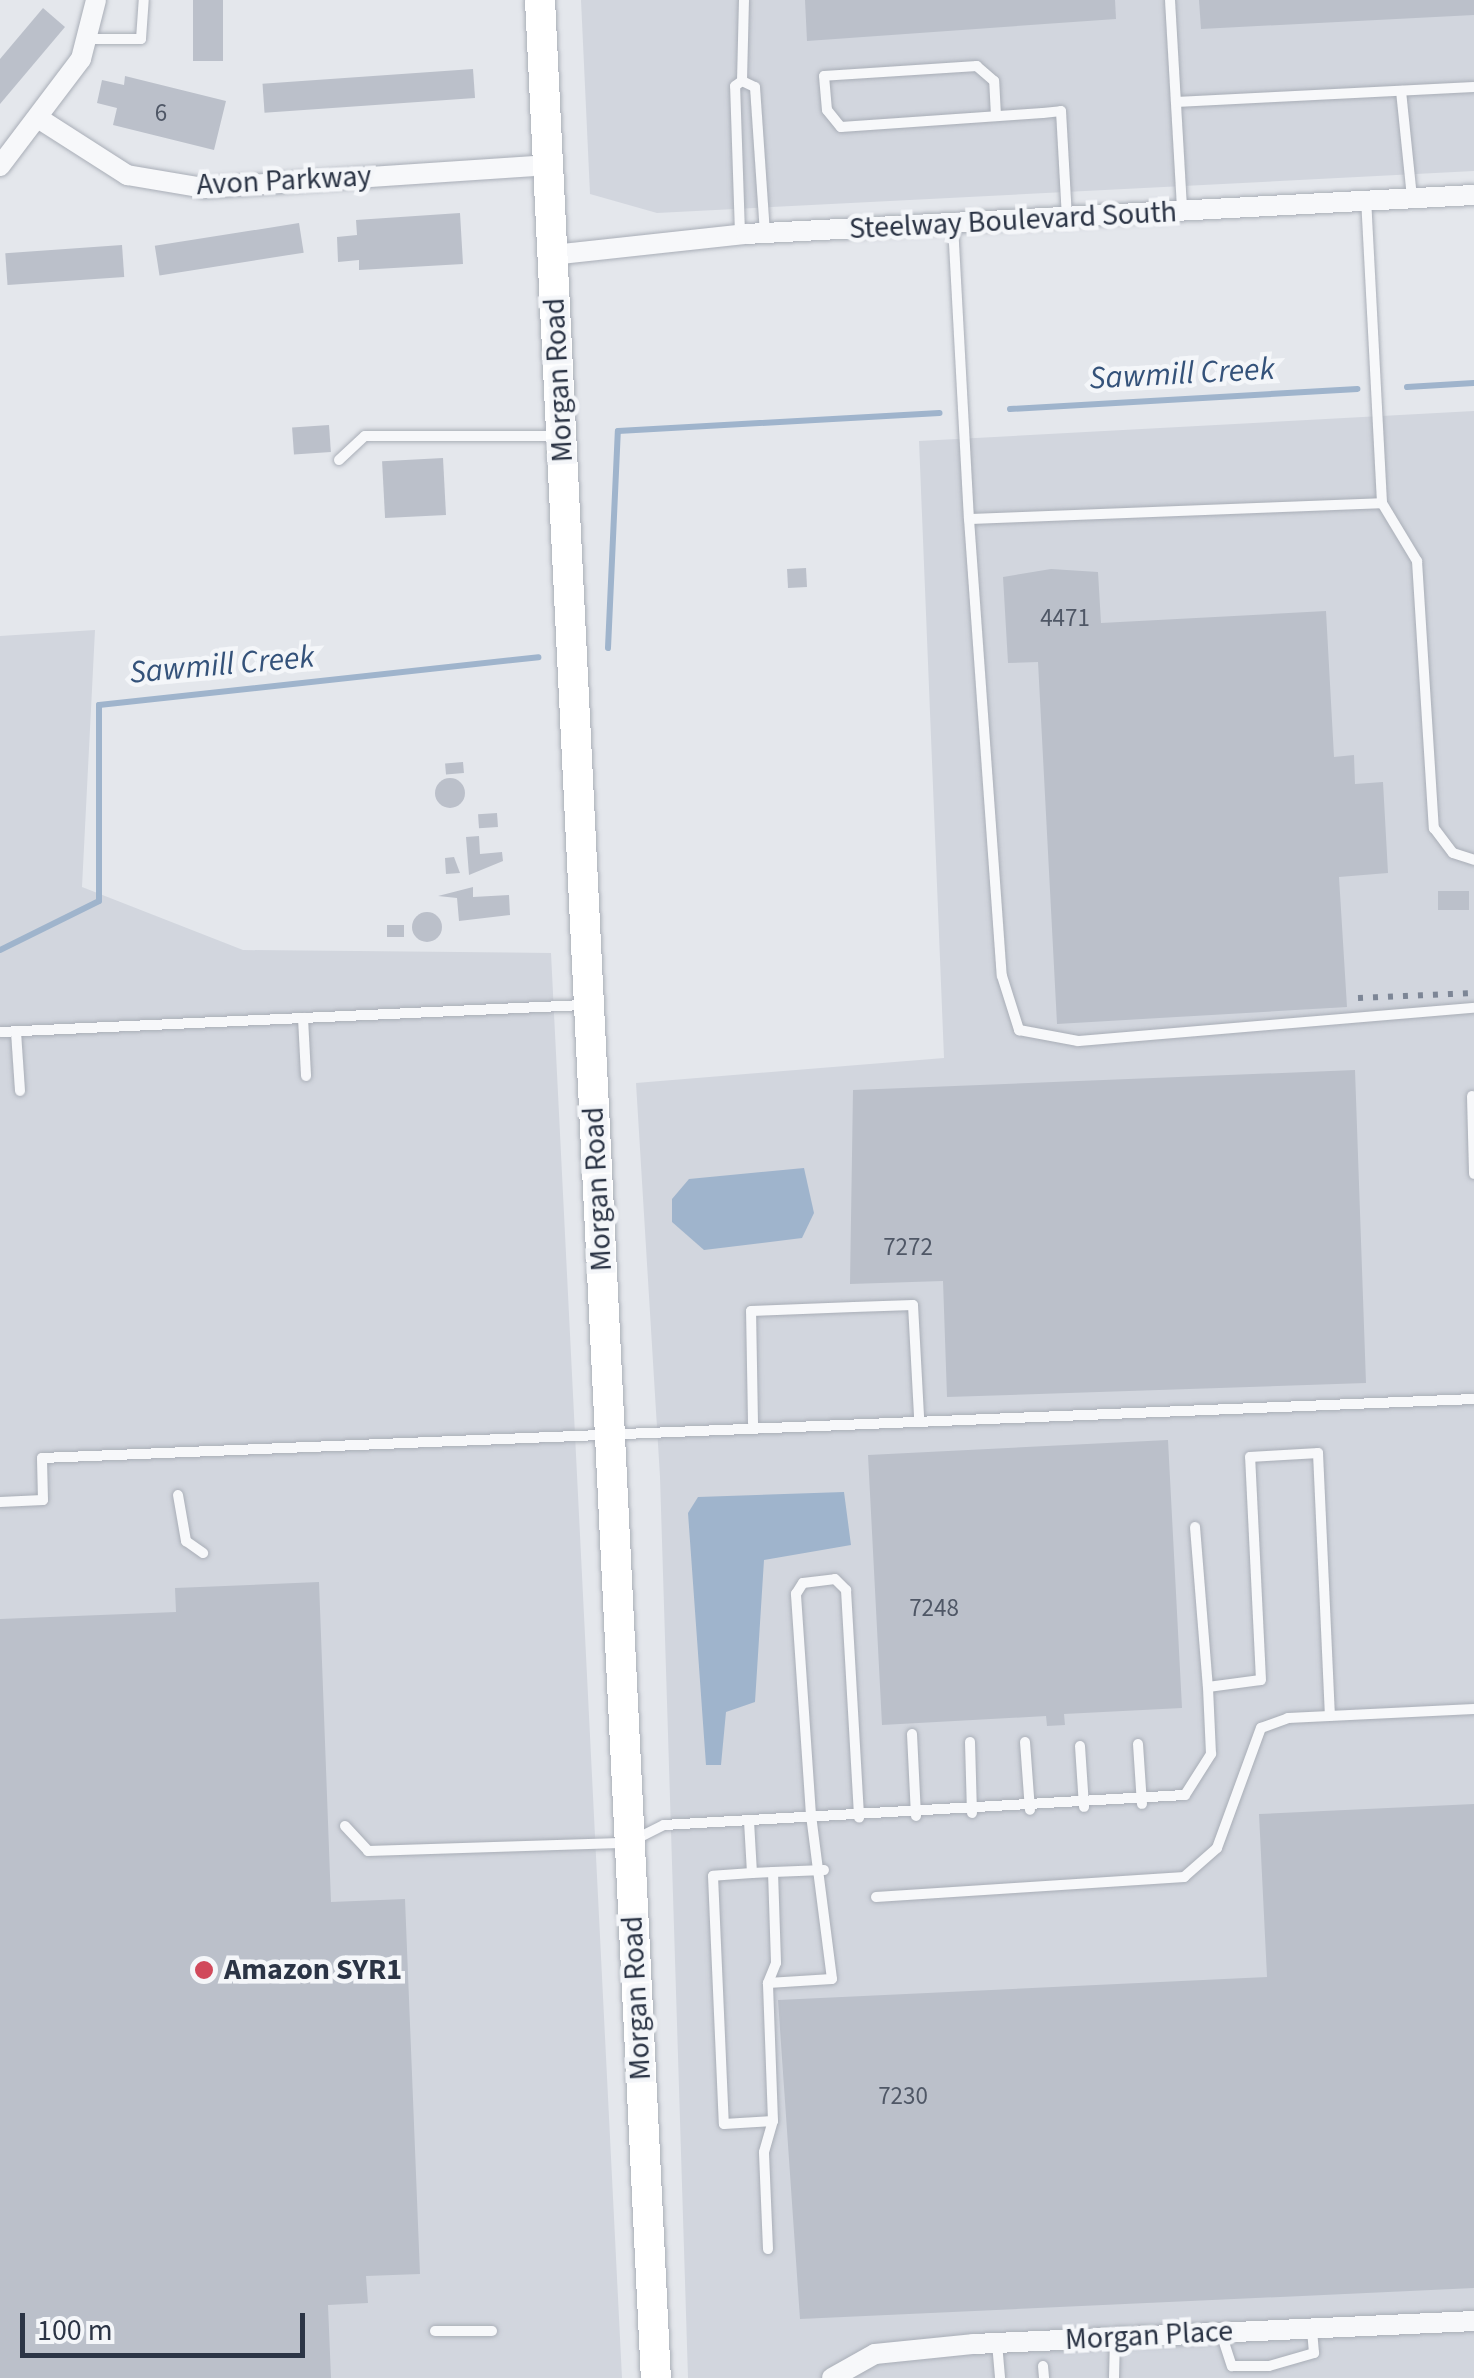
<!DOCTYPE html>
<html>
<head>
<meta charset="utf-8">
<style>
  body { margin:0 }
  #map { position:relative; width:1474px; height:2378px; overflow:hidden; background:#e4e7ec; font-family:"Source Sans 3",sans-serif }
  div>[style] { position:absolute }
  .built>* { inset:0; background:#d2d6de }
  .water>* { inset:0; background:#9fb4cc }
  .stream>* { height:6px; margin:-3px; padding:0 3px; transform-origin:3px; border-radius:3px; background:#9fb4cc }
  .building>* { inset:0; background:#bbc0ca; transform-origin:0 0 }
  .round { border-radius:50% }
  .roads { filter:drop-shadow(0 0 2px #a9aeb7) drop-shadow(0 0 2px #a9aeb7) }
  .lane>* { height:10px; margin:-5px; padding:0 5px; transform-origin:5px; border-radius:5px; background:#f7f8fa }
  .street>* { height:20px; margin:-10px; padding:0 10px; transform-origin:10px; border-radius:10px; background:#f7f8fa }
  .secondary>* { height:30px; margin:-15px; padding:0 15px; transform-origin:15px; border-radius:15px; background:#fff }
  .rail>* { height:6px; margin-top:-3px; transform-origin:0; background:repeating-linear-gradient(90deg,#7d8696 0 5px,transparent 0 15px) }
  .dots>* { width:28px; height:28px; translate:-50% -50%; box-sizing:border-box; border:5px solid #f4f6f9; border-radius:50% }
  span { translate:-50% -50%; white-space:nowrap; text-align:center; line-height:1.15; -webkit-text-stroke:9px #f4f6f9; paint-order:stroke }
  .number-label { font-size:25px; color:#4f5766 }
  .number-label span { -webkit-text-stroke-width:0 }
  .street-label { font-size:30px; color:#2b3445 }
  .poi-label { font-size:30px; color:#2b3445; font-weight:700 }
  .left { translate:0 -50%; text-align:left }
  .water-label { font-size:32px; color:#34527a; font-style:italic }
  .scale { position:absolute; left:20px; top:2313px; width:285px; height:45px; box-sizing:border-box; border:5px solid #2b3445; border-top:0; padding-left:12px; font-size:30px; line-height:35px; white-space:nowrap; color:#2b3445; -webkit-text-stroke:8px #f4f6f9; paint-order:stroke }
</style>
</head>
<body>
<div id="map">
  <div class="built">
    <div style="clip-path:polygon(581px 0,1474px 0,1474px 171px,657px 213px,590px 194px)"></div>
    <div style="clip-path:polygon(1474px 411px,1474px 2378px,688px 2378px,660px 1477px,636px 1083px,944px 1058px,919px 441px)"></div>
    <div style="clip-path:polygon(95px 630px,82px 887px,243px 950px,551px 953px,622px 2378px,0 2378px,0 636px)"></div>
  </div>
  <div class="water">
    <div style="clip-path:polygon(804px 1168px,814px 1213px,802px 1238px,704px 1250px,672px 1222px,672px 1199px,689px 1179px)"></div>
    <div style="clip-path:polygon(844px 1492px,851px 1545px,764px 1560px,755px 1702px,726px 1712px,721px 1765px,706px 1765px,688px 1513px,698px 1497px)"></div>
  </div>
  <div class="stream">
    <div style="left:1407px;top:387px;width:67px;rotate:-3.4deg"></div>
    <div style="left:1010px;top:409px;width:348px;rotate:-3.3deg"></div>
    <div style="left:608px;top:648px;width:217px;rotate:-87.4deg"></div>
    <div style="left:618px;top:431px;width:322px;rotate:-3.2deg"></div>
    <div style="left:0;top:950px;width:110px;rotate:-26.3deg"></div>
    <div style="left:99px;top:901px;width:196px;rotate:-90deg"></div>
    <div style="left:99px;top:705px;width:442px;rotate:-6.2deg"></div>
  </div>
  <div class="building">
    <div style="left:193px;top:0;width:30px;height:61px"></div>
    <div style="clip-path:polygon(805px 0,1115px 0,1116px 19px,807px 41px)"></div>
    <div style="clip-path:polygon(1199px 0,1474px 0,1474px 15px,1201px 29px)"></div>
    <div style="clip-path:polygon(43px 8px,65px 27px,0 104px,0 59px)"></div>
    <div style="left:473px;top:69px;width:29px;height:211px;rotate:86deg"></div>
    <div style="clip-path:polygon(125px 76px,226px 101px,214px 150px,113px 125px,117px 108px,97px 103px,102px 80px,124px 85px)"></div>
    <div style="clip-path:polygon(460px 213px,463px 264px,359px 270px,359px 260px,338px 262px,337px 237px,357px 235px,356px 220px)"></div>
    <div style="left:299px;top:223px;width:30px;height:146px;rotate:81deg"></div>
    <div style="left:122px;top:245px;width:32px;height:117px;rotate:86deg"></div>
    <div style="left:329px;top:425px;width:27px;height:37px;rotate:86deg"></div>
    <div style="left:443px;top:458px;width:57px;height:61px;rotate:87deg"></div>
    <div style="left:806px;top:568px;width:19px;height:19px;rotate:87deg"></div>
    <div style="clip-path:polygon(1051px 569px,1098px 572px,1101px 623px,1326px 611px,1334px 757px,1354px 755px,1355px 784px,1383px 782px,1388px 873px,1339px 877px,1347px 1007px,1057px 1024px,1038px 662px,1008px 663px,1003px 577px)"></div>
    <div style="left:463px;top:762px;width:11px;height:18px;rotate:85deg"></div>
    <div class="round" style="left:435px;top:778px;width:30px;height:30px"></div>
    <div style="left:497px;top:813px;width:14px;height:19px;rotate:86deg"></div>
    <div style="clip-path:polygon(479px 836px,480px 854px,502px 852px,503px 861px,469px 875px,466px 837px)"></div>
    <div style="clip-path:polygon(454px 857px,460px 873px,446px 874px,445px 858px)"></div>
    <div style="clip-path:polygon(473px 887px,473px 897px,509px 895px,510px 915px,459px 921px,457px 898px,438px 896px)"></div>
    <div style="left:1438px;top:891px;width:31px;height:19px"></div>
    <div class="round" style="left:412px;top:912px;width:30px;height:30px"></div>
    <div style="left:404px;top:925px;width:12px;height:17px;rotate:90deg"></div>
    <div style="clip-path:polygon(1355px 1070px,1366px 1383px,947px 1397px,943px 1281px,850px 1284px,853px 1090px)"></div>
    <div style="clip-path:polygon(1168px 1440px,1182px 1708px,1064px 1714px,1065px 1725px,1047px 1726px,1046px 1716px,882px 1725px,868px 1455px)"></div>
    <div style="clip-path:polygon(319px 1582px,331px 1902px,405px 1899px,420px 2274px,366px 2276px,368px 2303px,328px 2305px,331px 2378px,0 2378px,0 1619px,176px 1612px,175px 1588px)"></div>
    <div style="clip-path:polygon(1474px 1804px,1474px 2288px,800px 2319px,778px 2000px,1267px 1977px,1259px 1814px)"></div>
  </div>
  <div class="roads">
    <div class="lane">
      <div style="left:1170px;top:0;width:211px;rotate:86.7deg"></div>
      <div style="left:89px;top:39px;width:52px"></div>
      <div style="left:141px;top:39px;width:39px;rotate:-86deg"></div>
      <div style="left:742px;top:81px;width:81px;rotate:-88.6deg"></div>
      <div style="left:1401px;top:91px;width:108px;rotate:84.1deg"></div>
      <div style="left:1176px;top:102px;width:298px;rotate:-2.9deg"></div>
      <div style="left:996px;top:116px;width:35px;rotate:-93deg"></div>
      <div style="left:994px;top:81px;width:23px;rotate:-139deg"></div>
      <div style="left:977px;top:66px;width:153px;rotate:176.3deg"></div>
      <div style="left:824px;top:76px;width:34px;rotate:85deg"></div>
      <div style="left:827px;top:110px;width:22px;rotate:51deg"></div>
      <div style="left:841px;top:127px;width:202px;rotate:-4deg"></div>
      <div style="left:1043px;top:113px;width:18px;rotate:-6deg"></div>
      <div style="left:1061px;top:111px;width:107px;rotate:86.8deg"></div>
      <div style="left:953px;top:225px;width:294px;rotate:86.9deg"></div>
      <div style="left:969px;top:519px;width:413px;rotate:-2.2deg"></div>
      <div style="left:1382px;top:503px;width:302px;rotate:-93deg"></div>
      <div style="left:740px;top:234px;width:148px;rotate:-91.9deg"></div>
      <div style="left:735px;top:86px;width:9px;rotate:-36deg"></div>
      <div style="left:742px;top:81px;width:14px;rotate:25deg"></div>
      <div style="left:755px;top:87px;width:145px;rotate:86.1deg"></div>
      <div style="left:339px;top:460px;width:35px;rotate:-43deg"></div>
      <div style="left:365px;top:436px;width:191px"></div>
      <div style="left:1382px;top:503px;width:68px;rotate:58.9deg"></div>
      <div style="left:1417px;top:561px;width:268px;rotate:86.4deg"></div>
      <div style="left:1434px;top:828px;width:31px;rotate:53deg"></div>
      <div style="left:1453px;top:853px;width:22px;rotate:18deg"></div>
      <div style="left:969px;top:519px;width:458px;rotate:85.9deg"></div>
      <div style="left:1002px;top:976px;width:57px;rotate:72.5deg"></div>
      <div style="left:1019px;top:1030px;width:60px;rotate:10.6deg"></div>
      <div style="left:1078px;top:1041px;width:397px;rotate:-4.8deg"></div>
      <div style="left:303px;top:1018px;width:58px;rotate:87deg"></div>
      <div style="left:0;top:1032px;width:584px;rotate:-2.65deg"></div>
      <div style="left:16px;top:1032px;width:59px;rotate:86.1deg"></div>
      <div style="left:1472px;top:1096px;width:78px;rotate:88.5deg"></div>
      <div style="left:753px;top:1423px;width:112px;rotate:-91deg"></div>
      <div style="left:751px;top:1311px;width:103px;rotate:-2.2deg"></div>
      <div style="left:854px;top:1307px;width:59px;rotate:-1.9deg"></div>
      <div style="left:913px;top:1305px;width:112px;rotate:86.9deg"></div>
      <div style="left:178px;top:1495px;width:47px;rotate:80.1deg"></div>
      <div style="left:186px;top:1541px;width:21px;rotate:35deg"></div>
      <div style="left:0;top:1502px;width:43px;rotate:-2.7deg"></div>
      <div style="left:43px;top:1500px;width:42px;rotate:-91.4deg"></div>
      <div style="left:42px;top:1458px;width:1433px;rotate:-2.36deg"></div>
      <div style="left:1195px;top:1527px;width:161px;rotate:85.4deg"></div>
      <div style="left:912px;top:1734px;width:82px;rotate:87.2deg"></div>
      <div style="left:970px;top:1742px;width:71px;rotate:88.4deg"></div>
      <div style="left:1025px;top:1742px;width:68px;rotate:85.8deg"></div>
      <div style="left:1138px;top:1744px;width:60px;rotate:86.2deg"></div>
      <div style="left:1080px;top:1746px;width:61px;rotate:86.2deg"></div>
      <div style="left:749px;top:1821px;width:52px;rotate:86.7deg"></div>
      <div style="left:752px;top:1873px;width:39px;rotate:176deg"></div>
      <div style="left:713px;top:1876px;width:248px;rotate:87.5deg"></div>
      <div style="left:724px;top:2124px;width:49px;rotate:-3.5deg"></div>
      <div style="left:773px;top:2121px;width:138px;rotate:-92.1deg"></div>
      <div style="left:768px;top:1983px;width:64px;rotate:-3.6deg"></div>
      <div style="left:832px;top:1979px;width:165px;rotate:-97.3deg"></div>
      <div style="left:811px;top:1815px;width:222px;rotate:-93.9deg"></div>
      <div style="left:796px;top:1594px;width:13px;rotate:-58deg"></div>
      <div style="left:803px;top:1583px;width:32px;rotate:-7deg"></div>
      <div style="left:835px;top:1579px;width:16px;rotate:45deg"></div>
      <div style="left:846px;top:1590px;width:228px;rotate:86.7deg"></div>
      <div style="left:345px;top:1826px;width:34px;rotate:47deg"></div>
      <div style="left:368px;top:1851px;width:260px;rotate:-1.8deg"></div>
      <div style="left:628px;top:1843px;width:40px;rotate:-26.6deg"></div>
      <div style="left:664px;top:1825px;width:522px;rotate:-3.3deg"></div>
      <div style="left:1185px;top:1795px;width:49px;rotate:-57.6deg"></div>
      <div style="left:1211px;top:1754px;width:67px;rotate:-92.6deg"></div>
      <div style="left:1208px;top:1687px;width:53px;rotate:-7.5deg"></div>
      <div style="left:1261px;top:1680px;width:223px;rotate:-92.8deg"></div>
      <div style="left:1250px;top:1457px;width:68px;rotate:-3.4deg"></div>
      <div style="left:1318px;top:1453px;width:263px;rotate:87.4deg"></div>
      <div style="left:773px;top:1872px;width:51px;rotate:-2.2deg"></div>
      <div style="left:752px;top:1873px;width:21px;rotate:-3deg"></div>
      <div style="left:773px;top:1872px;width:91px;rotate:88.1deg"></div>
      <div style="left:776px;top:1963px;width:22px;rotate:112deg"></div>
      <div style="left:876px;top:1897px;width:309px;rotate:-3.7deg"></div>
      <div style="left:1184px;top:1877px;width:44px;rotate:-41.3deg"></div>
      <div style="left:1217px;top:1848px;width:128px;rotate:-69.9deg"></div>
      <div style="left:1261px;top:1728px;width:29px;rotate:-20deg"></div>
      <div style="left:1288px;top:1718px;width:186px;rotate:-2.8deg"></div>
      <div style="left:768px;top:2249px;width:97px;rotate:-92.4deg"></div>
      <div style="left:764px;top:2152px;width:32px;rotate:-74deg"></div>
      <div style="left:435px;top:2331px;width:57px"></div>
      <div style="left:1221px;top:2333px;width:35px;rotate:72deg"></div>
      <div style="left:1232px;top:2366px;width:37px"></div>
      <div style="left:1269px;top:2366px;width:47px;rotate:-16.1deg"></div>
      <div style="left:1314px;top:2353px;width:25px;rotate:-95deg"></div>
      <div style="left:997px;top:2343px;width:35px;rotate:85deg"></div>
      <div style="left:1043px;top:2366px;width:12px;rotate:85deg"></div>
      <div style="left:1114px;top:2378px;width:41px;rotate:-88.6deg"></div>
    </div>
    <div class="street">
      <div style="left:38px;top:118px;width:106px;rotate:32.6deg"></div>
      <div style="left:127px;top:175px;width:78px;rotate:9.6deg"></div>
      <div style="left:204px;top:188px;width:344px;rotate:-3.8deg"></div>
      <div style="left:0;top:166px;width:134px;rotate:-52.9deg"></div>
      <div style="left:81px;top:59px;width:61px;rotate:-75.7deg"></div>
      <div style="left:552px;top:255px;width:195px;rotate:-6.2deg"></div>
      <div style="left:746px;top:234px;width:729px;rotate:-3.07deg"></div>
      <div style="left:832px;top:2378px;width:49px;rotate:-29.2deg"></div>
      <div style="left:875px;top:2354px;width:100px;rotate:-5.8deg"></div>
      <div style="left:974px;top:2344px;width:501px;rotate:-2.63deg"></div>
    </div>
    <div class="secondary">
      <div style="left:540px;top:0;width:2381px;rotate:87.21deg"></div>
    </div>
  </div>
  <div class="rail">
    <div style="left:1358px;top:998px;width:116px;rotate:-2.5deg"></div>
  </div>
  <div class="dots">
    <div style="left:204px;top:1970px;background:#d1495b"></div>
  </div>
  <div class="number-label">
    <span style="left:161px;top:113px">6</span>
    <span style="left:1065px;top:618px">4471</span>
    <span style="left:908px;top:1247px">7272</span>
    <span style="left:934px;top:1608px">7248</span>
    <span style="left:903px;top:2096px">7230</span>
  </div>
  <div class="street-label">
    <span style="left:284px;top:181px;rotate:-3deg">Avon Parkway</span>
    <span style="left:1013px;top:221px;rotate:-3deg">Steelway Boulevard South</span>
    <span style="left:559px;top:380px;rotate:-93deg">Morgan Road</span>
    <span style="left:598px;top:1189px;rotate:-93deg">Morgan Road</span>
    <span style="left:637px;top:1998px;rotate:-93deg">Morgan Road</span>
    <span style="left:1149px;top:2336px;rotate:-3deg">Morgan Place</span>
  </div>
  <div class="poi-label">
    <span class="left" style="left:224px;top:1970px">Amazon SYR1</span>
  </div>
  <div class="water-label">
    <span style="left:1182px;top:374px;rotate:-3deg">Sawmill Creek</span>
    <span style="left:222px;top:665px;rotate:-5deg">Sawmill Creek</span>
  </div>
  <div class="scale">100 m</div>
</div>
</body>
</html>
